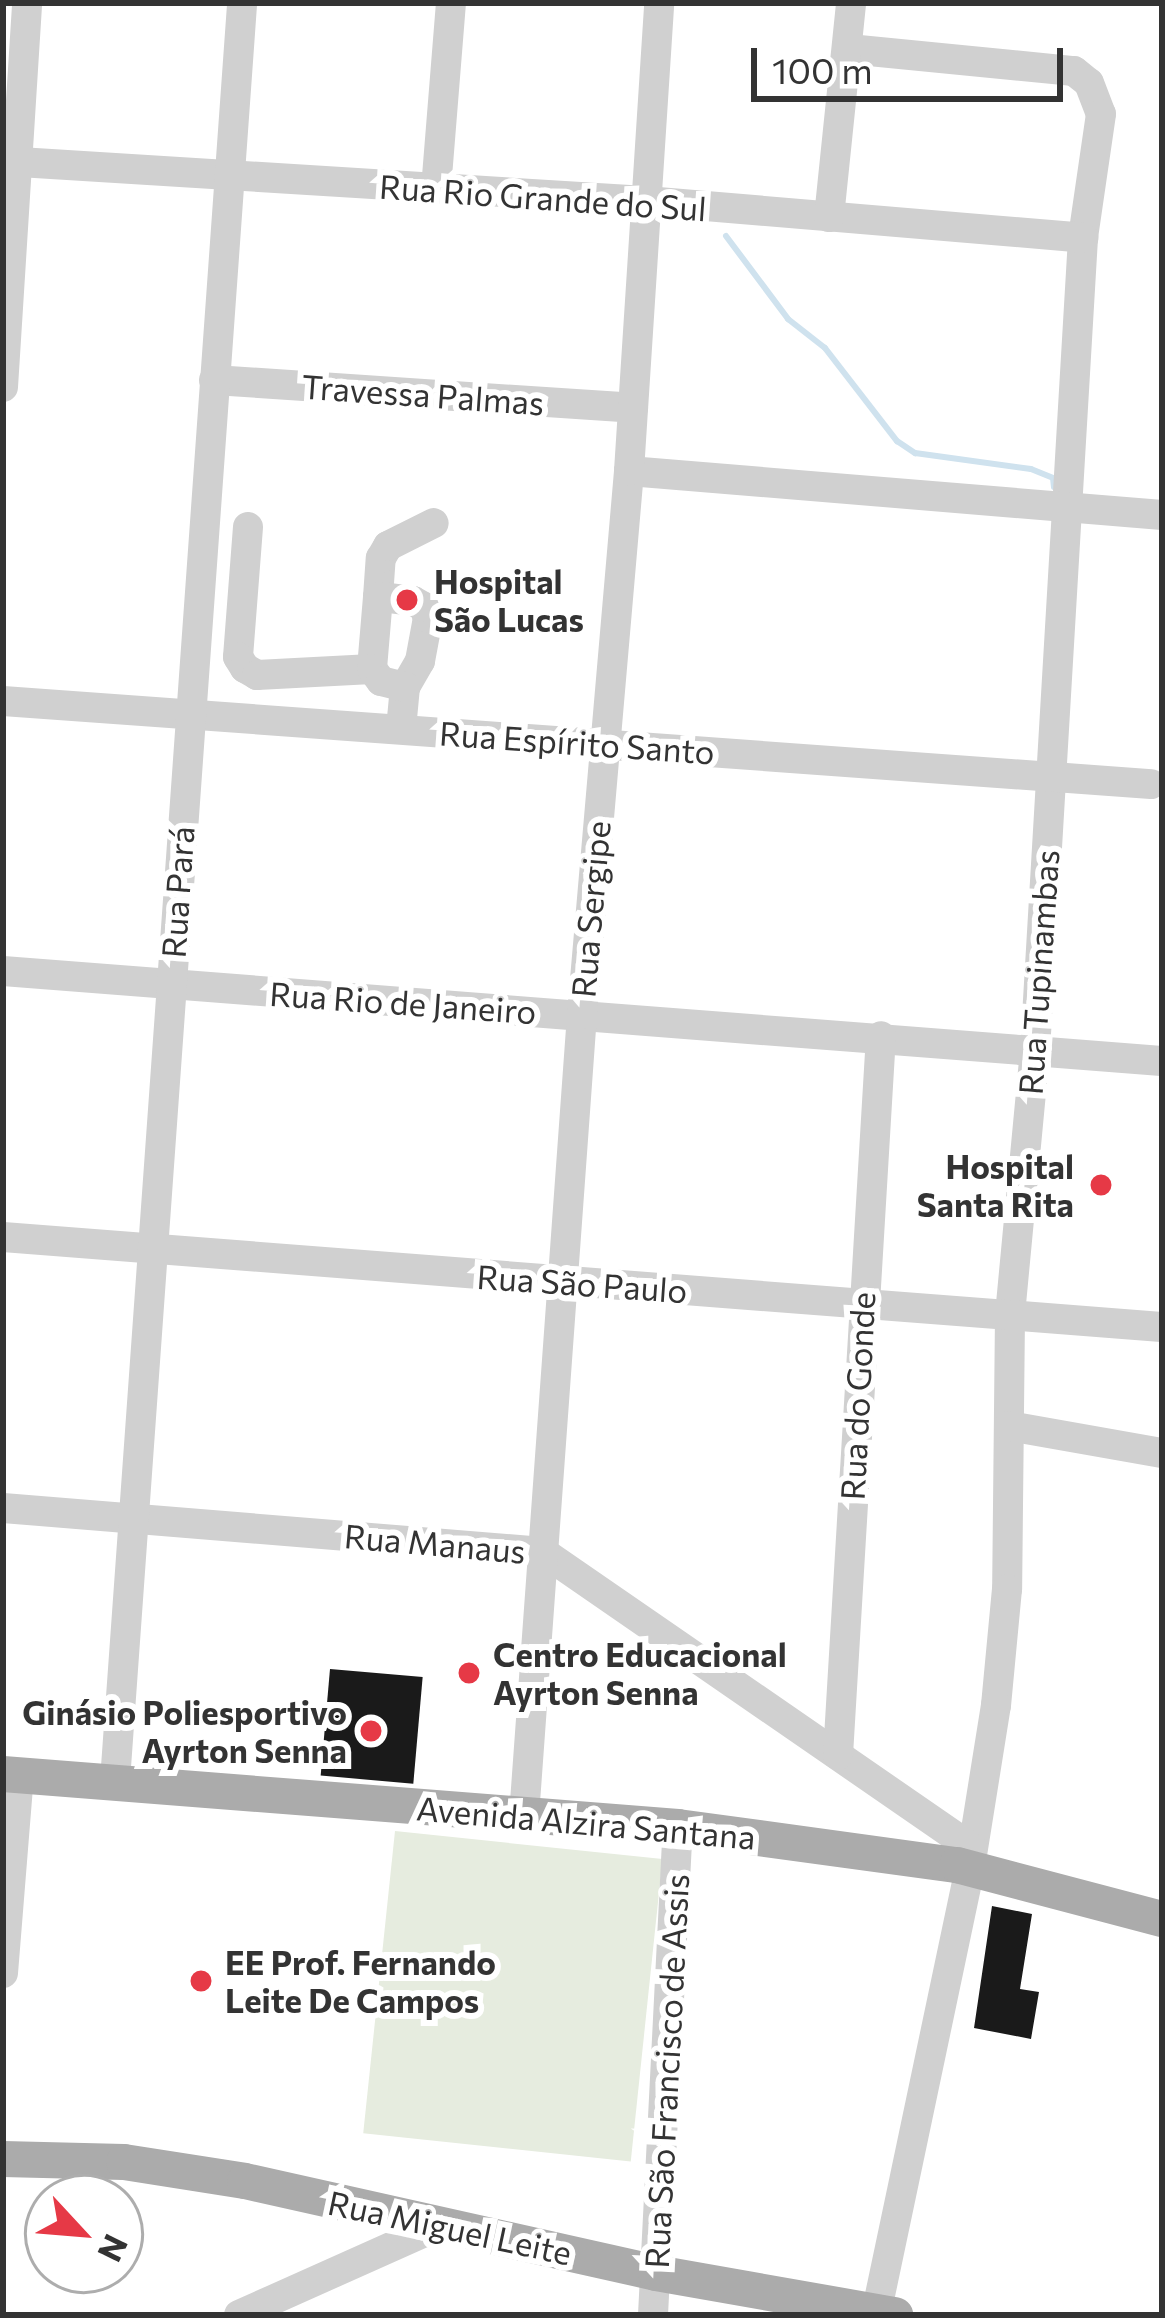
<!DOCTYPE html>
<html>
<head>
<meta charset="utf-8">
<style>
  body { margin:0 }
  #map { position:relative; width:1165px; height:2318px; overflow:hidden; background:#fff; font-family:Commissioner,sans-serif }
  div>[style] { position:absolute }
  .green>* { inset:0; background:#e6ecdf; transform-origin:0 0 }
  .stream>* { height:6px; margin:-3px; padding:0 3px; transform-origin:3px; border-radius:3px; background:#cfe2ee }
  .building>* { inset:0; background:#1a1a1a; transform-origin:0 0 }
  .minor>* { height:30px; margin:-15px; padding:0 15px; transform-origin:15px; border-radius:15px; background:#d0d0d0 }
  .major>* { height:36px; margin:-18px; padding:0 18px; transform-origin:18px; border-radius:18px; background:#ababab }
  .dots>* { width:33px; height:33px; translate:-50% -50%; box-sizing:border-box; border:6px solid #fff; border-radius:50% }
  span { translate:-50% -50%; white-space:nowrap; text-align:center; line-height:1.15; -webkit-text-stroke:12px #fff; paint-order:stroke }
  .street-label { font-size:33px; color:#333 }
  .poi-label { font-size:33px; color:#333; font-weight:700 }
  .left { translate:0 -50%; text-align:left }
  .right { translate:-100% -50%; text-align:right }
  .frame { position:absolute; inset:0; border:6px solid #333; pointer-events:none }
  .north { position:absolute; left:24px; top:2174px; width:120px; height:120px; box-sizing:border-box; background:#fff; border:3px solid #adadad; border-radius:50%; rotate:116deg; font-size:33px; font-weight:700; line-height:48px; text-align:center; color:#333 }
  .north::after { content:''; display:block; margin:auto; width:42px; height:54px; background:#e63946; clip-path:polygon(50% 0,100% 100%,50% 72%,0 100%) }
  .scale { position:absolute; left:751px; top:48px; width:312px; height:54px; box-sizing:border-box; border:6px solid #333; border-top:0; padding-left:15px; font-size:36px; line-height:42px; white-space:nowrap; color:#333; -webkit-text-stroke:9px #fff; paint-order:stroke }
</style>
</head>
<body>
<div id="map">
  <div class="green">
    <div style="left:395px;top:1831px;width:269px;height:304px;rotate:6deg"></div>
  </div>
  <div class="stream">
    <div style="left:726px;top:236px;width:104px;rotate:53.2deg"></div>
    <div style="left:788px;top:319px;width:47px;rotate:38.1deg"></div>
    <div style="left:825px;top:348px;width:118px;rotate:52.3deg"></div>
    <div style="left:897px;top:441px;width:22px;rotate:34deg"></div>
    <div style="left:915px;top:453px;width:117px;rotate:7.9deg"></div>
    <div style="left:1031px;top:469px;width:24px;rotate:22deg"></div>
    <div style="left:1053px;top:478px;width:9px;rotate:84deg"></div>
  </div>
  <div class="building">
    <div style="left:330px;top:1669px;width:93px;height:107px;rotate:5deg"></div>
    <div style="clip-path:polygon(992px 1906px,1032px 1914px,1020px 1989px,1039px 1992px,1031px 2039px,974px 2028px)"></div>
  </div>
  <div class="minor">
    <div style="left:849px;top:49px;width:226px;rotate:5.6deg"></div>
    <div style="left:1074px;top:71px;width:19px;rotate:39deg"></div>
    <div style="left:1089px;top:83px;width:33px;rotate:69deg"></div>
    <div style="left:1101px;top:114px;width:125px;rotate:98.3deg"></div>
    <div style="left:1083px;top:238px;width:813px;rotate:93.38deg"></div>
    <div style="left:1035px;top:1050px;width:266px;rotate:95.4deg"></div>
    <div style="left:1010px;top:1315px;width:274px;rotate:90.6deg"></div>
    <div style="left:1007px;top:1589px;width:117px;rotate:95.4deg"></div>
    <div style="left:996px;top:1705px;width:165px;rotate:99.1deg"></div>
    <div style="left:970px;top:1868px;width:457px;rotate:101.9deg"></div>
    <div style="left:3px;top:161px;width:644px;rotate:3.56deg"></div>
    <div style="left:646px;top:201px;width:439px;rotate:4.8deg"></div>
    <div style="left:436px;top:189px;width:187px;rotate:-85.4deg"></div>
    <div style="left:829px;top:217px;width:215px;rotate:-84.1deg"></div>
    <div style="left:214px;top:380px;width:420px;rotate:3.8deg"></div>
    <div style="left:3px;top:387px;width:385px;rotate:-86.4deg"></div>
    <div style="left:629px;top:471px;width:535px;rotate:4.72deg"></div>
    <div style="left:248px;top:527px;width:130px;rotate:94.4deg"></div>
    <div style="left:238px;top:657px;width:13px;rotate:58deg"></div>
    <div style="left:245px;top:668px;width:14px;rotate:30deg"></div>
    <div style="left:257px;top:675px;width:115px;rotate:-3deg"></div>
    <div style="left:378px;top:597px;width:39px;rotate:-86deg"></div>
    <div style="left:381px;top:558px;width:14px;rotate:-60deg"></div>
    <div style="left:388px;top:546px;width:51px;rotate:-26.6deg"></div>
    <div style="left:3px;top:701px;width:1151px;rotate:4.14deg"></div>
    <div style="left:401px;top:729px;width:42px;rotate:-84.6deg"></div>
    <div style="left:405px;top:687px;width:30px;rotate:-60deg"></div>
    <div style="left:420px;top:661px;width:44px;rotate:-79.5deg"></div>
    <div style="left:428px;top:618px;width:12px;rotate:-110deg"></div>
    <div style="left:424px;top:607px;width:13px;rotate:-151deg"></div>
    <div style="left:413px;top:601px;width:35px;rotate:-173deg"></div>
    <div style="left:378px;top:597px;width:72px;rotate:94.8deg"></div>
    <div style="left:372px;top:669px;width:15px;rotate:53deg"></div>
    <div style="left:381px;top:681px;width:25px;rotate:14deg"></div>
    <div style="left:3px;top:971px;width:1162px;rotate:4.44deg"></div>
    <div style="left:3px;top:1237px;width:1162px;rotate:4.44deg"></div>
    <div style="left:1009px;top:1426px;width:155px;rotate:10deg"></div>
    <div style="left:3px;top:1508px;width:542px;rotate:4.66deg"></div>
    <div style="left:543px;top:1552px;width:521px;rotate:34.6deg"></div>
    <div style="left:838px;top:1755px;width:720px;rotate:-86.58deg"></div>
    <div style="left:115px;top:1781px;width:1783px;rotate:-85.91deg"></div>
    <div style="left:524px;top:1816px;width:804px;rotate:-85.86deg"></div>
    <div style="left:582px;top:1014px;width:545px;rotate:-85.05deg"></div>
    <div style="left:629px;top:471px;width:469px;rotate:-86.3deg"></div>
    <div style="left:3px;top:1973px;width:199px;rotate:-85.4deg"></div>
    <div style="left:239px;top:2315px;width:218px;rotate:-24.1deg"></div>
    <div style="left:653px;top:2315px;width:489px;rotate:-87.1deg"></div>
  </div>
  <div class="major">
    <div style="left:3px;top:1774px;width:677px;rotate:4.49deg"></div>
    <div style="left:678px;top:1827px;width:282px;rotate:7.8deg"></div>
    <div style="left:957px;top:1865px;width:212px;rotate:14.8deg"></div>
    <div style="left:3px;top:2159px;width:121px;rotate:1.4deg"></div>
    <div style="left:124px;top:2162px;width:122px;rotate:8.9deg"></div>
    <div style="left:245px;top:2181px;width:421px;rotate:12.6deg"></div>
    <div style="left:656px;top:2273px;width:243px;rotate:10deg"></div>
  </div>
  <div class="dots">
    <div style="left:407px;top:600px;background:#e63946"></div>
    <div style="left:1101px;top:1185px;background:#e63946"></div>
    <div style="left:469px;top:1673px;background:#e63946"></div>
    <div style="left:371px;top:1731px;background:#e63946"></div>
    <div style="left:201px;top:1981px;background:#e63946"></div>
  </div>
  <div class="street-label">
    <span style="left:543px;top:197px;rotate:4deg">Rua Rio Grande do Sul</span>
    <span style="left:423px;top:394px;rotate:4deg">Travessa Palmas</span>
    <span style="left:577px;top:742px;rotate:4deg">Rua Espírito Santo</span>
    <span style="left:177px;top:892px;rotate:-86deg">Rua Pará</span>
    <span style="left:590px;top:909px;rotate:-85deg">Rua Sergipe</span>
    <span style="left:1038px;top:972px;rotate:-86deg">Rua Tupinambas</span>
    <span style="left:403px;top:1002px;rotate:4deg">Rua Rio de Janeiro</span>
    <span style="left:582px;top:1283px;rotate:4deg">Rua São Paulo</span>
    <span style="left:857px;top:1396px;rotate:-87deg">Rua do Gonde</span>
    <span style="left:435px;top:1543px;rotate:5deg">Rua Manaus</span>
    <span style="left:586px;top:1822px;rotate:5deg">Avenida Alzira Santana</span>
    <span style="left:666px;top:2071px;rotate:-87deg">Rua São Francisco de Assis</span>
    <span style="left:450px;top:2227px;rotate:12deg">Rua Miguel Leite</span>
  </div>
  <div class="poi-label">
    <span class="left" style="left:434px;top:600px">Hospital<br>São Lucas</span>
    <span class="right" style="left:1074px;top:1185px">Hospital<br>Santa Rita</span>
    <span class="left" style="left:493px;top:1673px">Centro Educacional<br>Ayrton Senna</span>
    <span class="right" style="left:347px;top:1731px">Ginásio Poliesportivo<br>Ayrton Senna</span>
    <span class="left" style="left:225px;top:1981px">EE Prof. Fernando<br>Leite De Campos</span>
  </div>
  <div class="frame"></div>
  <div class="north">N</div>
  <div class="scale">100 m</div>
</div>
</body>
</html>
